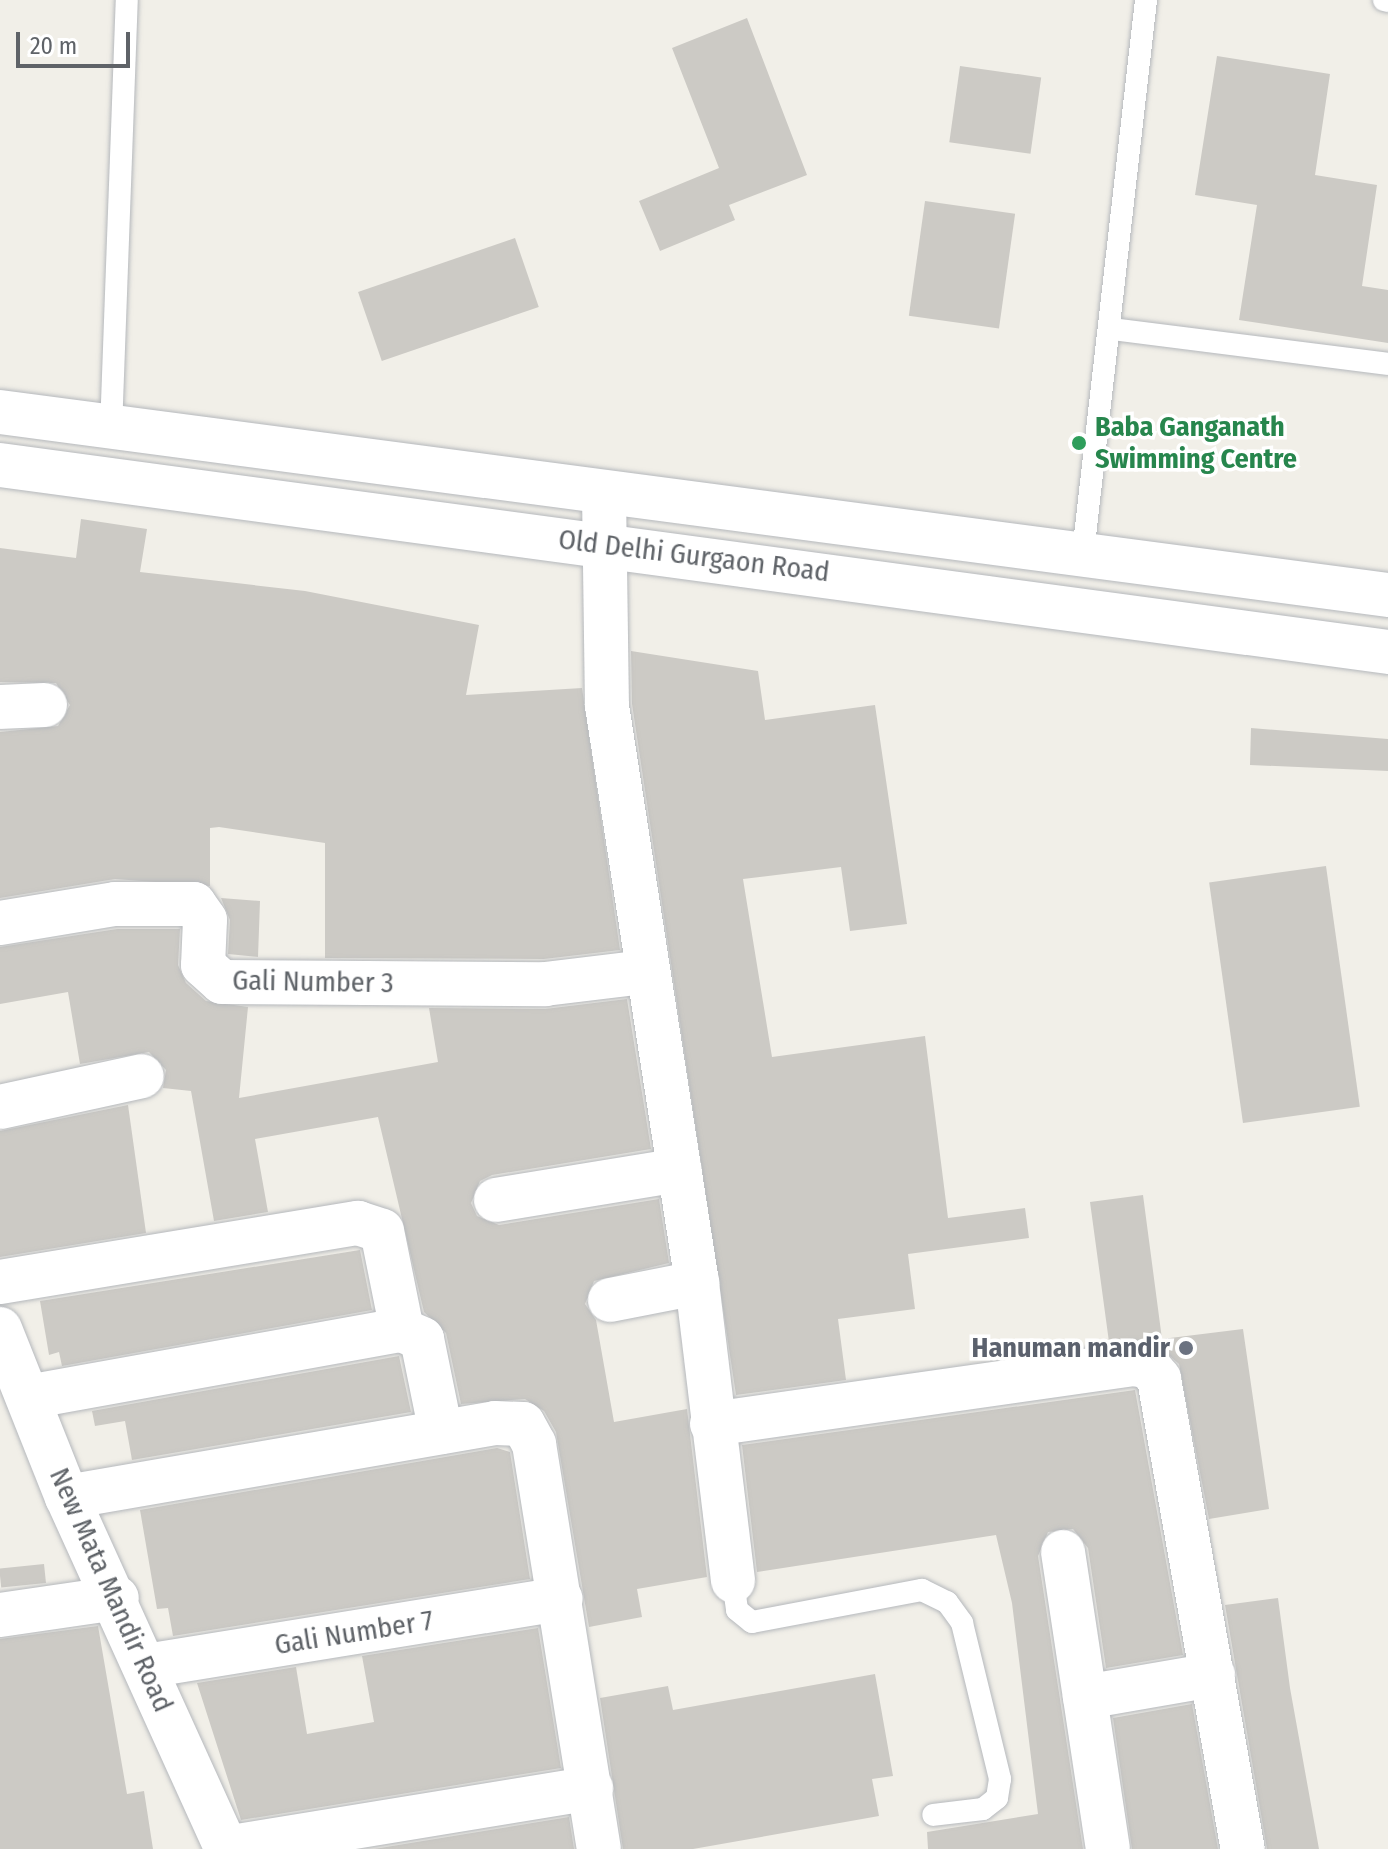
<!DOCTYPE html>
<html>
<head>
<meta charset="utf-8">
<style>
  body { margin:0 }
  #map { position:relative; width:1388px; height:1849px; overflow:hidden; background:#f1efe8; font-family:"Fira Sans Condensed",sans-serif }
  div>[style] { position:absolute }
  .building>* { inset:0; background:#cccac5; transform-origin:0 0 }
  .roads { filter:drop-shadow(0 0 2px #b5b8bc) drop-shadow(0 0 2px #b5b8bc) }
  .lane>* { height:22px; margin:-11px; padding:0 11px; transform-origin:11px; border-radius:11px; background:#fff }
  .street>* { height:44px; margin:-22px; padding:0 22px; transform-origin:22px; border-radius:22px; background:#fff }
  .secondary>* { height:44px; margin:-22px; padding:0 22px; transform-origin:22px; border-radius:22px; background:#fff }
  .dots>* { width:22px; height:22px; translate:-50% -50%; box-sizing:border-box; border:4px solid #fff; border-radius:50% }
  span { translate:-50% -50%; white-space:nowrap; text-align:center; line-height:1.15; -webkit-text-stroke:7px #fff; paint-order:stroke }
  .leisure-label { font-size:28px; color:#27864d; font-weight:700 }
  .left { translate:0 -50%; text-align:left }
  .street-label { font-size:28px; color:#5f6368 }
  .worship-label { font-size:28px; color:#5b616d; font-weight:700 }
  .right { translate:-100% -50%; text-align:right }
  .scale { position:absolute; left:16px; top:32px; width:114px; height:36px; box-sizing:border-box; border:4px solid #5f6368; border-top:0; padding-left:10px; font-size:24px; line-height:28px; white-space:nowrap; color:#5f6368; -webkit-text-stroke:6px #fff; paint-order:stroke }
</style>
</head>
<body>
<div id="map">
  <div class="building">
    <div style="clip-path:polygon(747px 18px,807px 175px,729px 205px,735px 220px,660px 251px,639px 201px,719px 168px,672px 48px)"></div>
    <div style="clip-path:polygon(1217px 56px,1330px 74px,1315px 175px,1377px 185px,1362px 286px,1388px 290px,1388px 343px,1239px 320px,1257px 205px,1195px 195px)"></div>
    <div style="left:960px;top:66px;width:82px;height:77px;rotate:8deg"></div>
    <div style="left:925px;top:201px;width:91px;height:116px;rotate:8deg"></div>
    <div style="left:515px;top:238px;width:73px;height:166px;rotate:71deg"></div>
    <div style="clip-path:polygon(81px 519px,147px 529px,140px 572px,305px 591px,479px 625px,466px 695px,582px 688px,620px 950px,544px 959px,325px 958px,325px 843px,219px 827px,210px 828px,210px 886px,115px 879px,0 898px,0 732px,58px 726px,70px 705px,56px 683px,0 682px,0 548px,76px 558px)"></div>
    <div style="clip-path:polygon(631px 651px,758px 671px,765px 720px,875px 705px,907px 924px,850px 931px,841px 867px,743px 879px,772px 1057px,925px 1036px,948px 1218px,1025px 1208px,1029px 1238px,908px 1254px,915px 1309px,838px 1319px,846px 1380px,736px 1395px,632px 704px)"></div>
    <div style="clip-path:polygon(1251px 728px,1388px 739px,1388px 771px,1250px 765px)"></div>
    <div style="left:1326px;top:866px;width:243px;height:118px;rotate:82deg"></div>
    <div style="clip-path:polygon(221px 898px,260px 901px,258px 957px,228px 954px,230px 920px)"></div>
    <div style="clip-path:polygon(117px 929px,180px 929px,178px 965px,186px 983px,206px 1001px,248px 1007px,239px 1098px,438px 1062px,429px 1008px,545px 1009px,627px 999px,651px 1149px,492px 1175px,480px 1181px,471px 1203px,477px 1216px,499px 1225px,659px 1199px,669px 1263px,594px 1281px,585px 1304px,596px 1320px,614px 1422px,687px 1409px,707px 1577px,637px 1589px,642px 1617px,589px 1627px,556px 1432px,544px 1411px,525px 1399px,461px 1404px,446px 1333px,424px 1312px,378px 1117px,255px 1139px,268px 1212px,214px 1221px,191px 1091px,163px 1088px,166px 1070px,149px 1052px,80px 1064px,68px 992px,0 1004px,0 947px)"></div>
    <div style="clip-path:polygon(128px 1105px,146px 1233px,0 1257px,0 1131px)"></div>
    <div style="clip-path:polygon(1143px 1195px,1162px 1339px,1243px 1329px,1269px 1509px,1209px 1519px,1179px 1364px,1154px 1342px,1109px 1342px,1090px 1202px)"></div>
    <div style="clip-path:polygon(360px 1250px,372px 1310px,62px 1366px,59px 1352px,49px 1355px,40px 1301px)"></div>
    <div style="clip-path:polygon(399px 1356px,411px 1412px,132px 1460px,125px 1421px,95px 1426px,92px 1411px)"></div>
    <div style="clip-path:polygon(1135px 1390px,1183px 1655px,1106px 1668px,1088px 1548px,1073px 1529px,1048px 1532px,1038px 1556px,1083px 1849px,928px 1849px,927px 1832px,1038px 1814px,1012px 1603px,996px 1535px,757px 1572px,742px 1445px)"></div>
    <div style="clip-path:polygon(497px 1448px,510px 1452px,530px 1579px,173px 1636px,168px 1608px,157px 1609px,140px 1510px)"></div>
    <div style="left:44px;top:1564px;width:19px;height:45px;rotate:84deg"></div>
    <div style="clip-path:polygon(1278px 1598px,1290px 1688px,1319px 1849px,1267px 1849px,1225px 1605px)"></div>
    <div style="clip-path:polygon(98px 1626px,127px 1794px,144px 1791px,153px 1849px,0 1849px,0 1639px)"></div>
    <div style="clip-path:polygon(538px 1628px,561px 1768px,241px 1820px,197px 1683px,296px 1667px,307px 1734px,374px 1722px,362px 1656px)"></div>
    <div style="clip-path:polygon(875px 1674px,893px 1776px,872px 1779px,879px 1816px,693px 1849px,623px 1849px,600px 1698px,668px 1686px,673px 1710px)"></div>
    <div style="clip-path:polygon(1192px 1704px,1218px 1849px,1132px 1849px,1113px 1718px)"></div>
    <div style="clip-path:polygon(569px 1817px,574px 1849px,374px 1849px)"></div>
  </div>
  <div class="roads">
    <div class="lane">
      <div style="left:1384px;top:0;width:4px;rotate:14deg"></div>
      <div style="left:1112px;top:329px;width:278px;rotate:7.2deg"></div>
      <div style="left:111px;top:430px;width:430px;rotate:-87.9deg"></div>
      <div style="left:1083px;top:553px;width:557px;rotate:-83.5deg"></div>
      <div style="left:733px;top:1581px;width:29px;rotate:82deg"></div>
      <div style="left:737px;top:1610px;width:19px;rotate:39deg"></div>
      <div style="left:752px;top:1622px;width:173px;rotate:-10.7deg"></div>
      <div style="left:922px;top:1590px;width:28px;rotate:26deg"></div>
      <div style="left:947px;top:1602px;width:26px;rotate:54deg"></div>
      <div style="left:962px;top:1623px;width:161px;rotate:76.3deg"></div>
      <div style="left:1000px;top:1779px;width:19px;rotate:99deg"></div>
      <div style="left:997px;top:1798px;width:18px;rotate:142deg"></div>
      <div style="left:983px;top:1809px;width:50px;rotate:173.2deg"></div>
    </div>
    <div class="street">
      <div style="left:604px;top:493px;width:213px;rotate:89.2deg"></div>
      <div style="left:607px;top:706px;width:584px;rotate:81.13deg"></div>
      <div style="left:697px;top:1283px;width:300px;rotate:83.1deg"></div>
      <div style="left:0;top:707px;width:45px;rotate:-2.5deg"></div>
      <div style="left:0;top:923px;width:117px;rotate:-9.4deg"></div>
      <div style="left:115px;top:904px;width:79px"></div>
      <div style="left:194px;top:904px;width:19px;rotate:55deg"></div>
      <div style="left:205px;top:920px;width:45px;rotate:92.5deg"></div>
      <div style="left:203px;top:965px;width:25px;rotate:42deg"></div>
      <div style="left:222px;top:982px;width:323px;rotate:0.4deg"></div>
      <div style="left:545px;top:984px;width:100px;rotate:-6.9deg"></div>
      <div style="left:0;top:1107px;width:145px;rotate:-12.3deg"></div>
      <div style="left:496px;top:1200px;width:186px;rotate:-9.3deg"></div>
      <div style="left:0;top:1282px;width:363px;rotate:-9.4deg"></div>
      <div style="left:358px;top:1223px;width:25px;rotate:18deg"></div>
      <div style="left:382px;top:1231px;width:101px;rotate:78.6deg"></div>
      <div style="left:610px;top:1300px;width:89px;rotate:-11.1deg"></div>
      <div style="left:0;top:1329px;width:181px;rotate:68.3deg"></div>
      <div style="left:67px;top:1497px;width:387px;rotate:65.6deg"></div>
      <div style="left:28px;top:1397px;width:380px;rotate:-10.2deg"></div>
      <div style="left:402px;top:1330px;width:22px;rotate:24deg"></div>
      <div style="left:422px;top:1339px;width:95px;rotate:78.5deg"></div>
      <div style="left:712px;top:1424px;width:426px;rotate:-8.1deg"></div>
      <div style="left:1134px;top:1364px;width:15px;rotate:11deg"></div>
      <div style="left:1149px;top:1367px;width:16px;rotate:50deg"></div>
      <div style="left:1159px;top:1379px;width:477px;rotate:79.9deg"></div>
      <div style="left:67px;top:1497px;width:434px;rotate:-9.8deg"></div>
      <div style="left:495px;top:1423px;width:28px;rotate:2deg"></div>
      <div style="left:523px;top:1424px;width:23px;rotate:61deg"></div>
      <div style="left:534px;top:1444px;width:410px;rotate:80.9deg"></div>
      <div style="left:1063px;top:1552px;width:300px;rotate:81.4deg"></div>
      <div style="left:0;top:1615px;width:118px;rotate:-8.3deg"></div>
      <div style="left:146px;top:1666px;width:420px;rotate:-9.2deg"></div>
      <div style="left:1085px;top:1697px;width:130px;rotate:-9.8deg"></div>
      <div style="left:226px;top:1848px;width:370px;rotate:-9.3deg"></div>
    </div>
    <div class="secondary">
      <div style="left:0;top:412px;width:1400px;rotate:7.51deg"></div>
      <div style="left:0;top:465px;width:1401px;rotate:7.67deg"></div>
    </div>
  </div>
  <div class="dots">
    <div style="left:1079px;top:443px;background:#2e9e5b"></div>
    <div style="left:1186px;top:1348px;background:#6b7280"></div>
  </div>
  <div class="leisure-label">
    <span class="left" style="left:1095px;top:443px">Baba Ganganath<br>Swimming Centre</span>
  </div>
  <div class="street-label">
    <span style="left:694px;top:556px;rotate:7deg">Old Delhi Gurgaon Road</span>
    <span style="left:313px;top:982px;rotate:1deg">Gali Number 3</span>
    <span style="left:111px;top:1590px;rotate:66deg">New Mata Mandir Road</span>
    <span style="left:354px;top:1633px;rotate:-9deg">Gali Number 7</span>
  </div>
  <div class="worship-label">
    <span class="right" style="left:1170px;top:1348px">Hanuman mandir</span>
  </div>
  <div class="scale">20 m</div>
</div>
</body>
</html>
